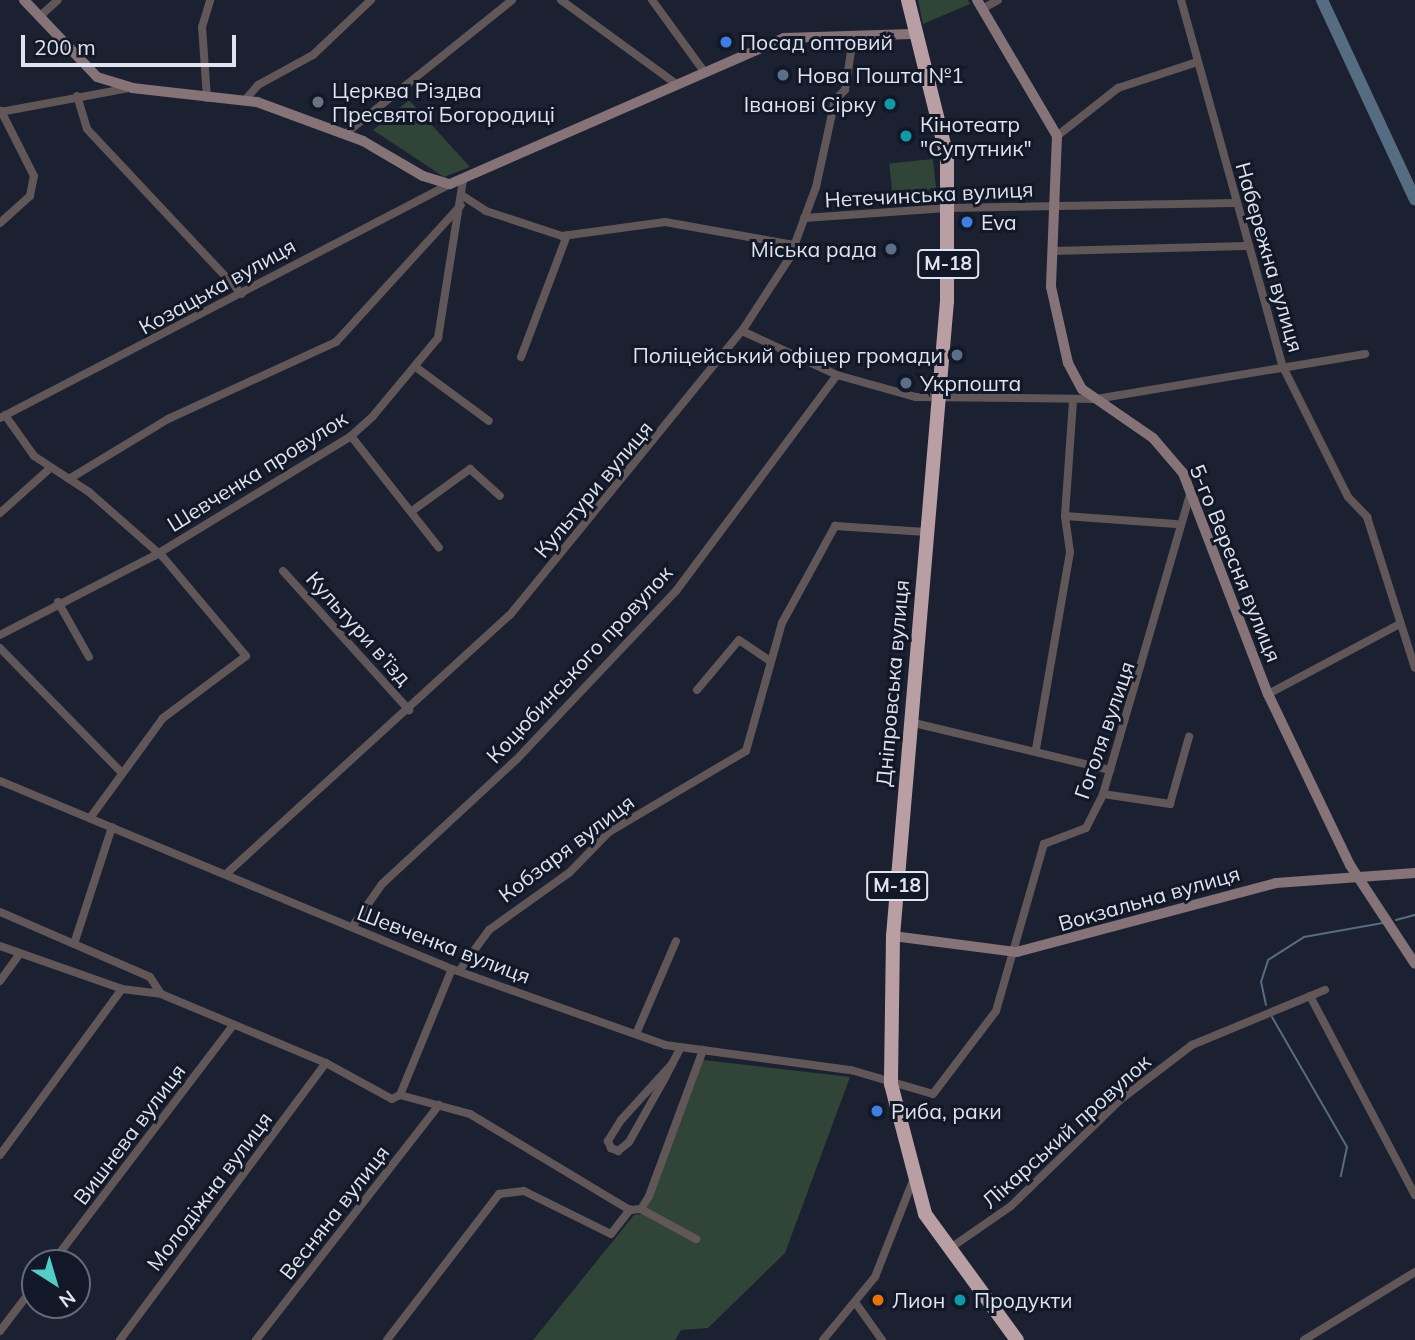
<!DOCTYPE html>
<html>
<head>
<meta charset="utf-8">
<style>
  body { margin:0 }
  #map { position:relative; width:1415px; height:1340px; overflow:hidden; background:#1b2131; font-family:Mulish,sans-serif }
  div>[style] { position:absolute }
  .green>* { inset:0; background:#314438; transform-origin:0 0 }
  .stream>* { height:2px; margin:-1px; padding:0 1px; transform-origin:1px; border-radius:1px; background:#556c83 }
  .river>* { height:12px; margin:-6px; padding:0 6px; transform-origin:6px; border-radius:6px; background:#556c83 }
  .street>* { height:8px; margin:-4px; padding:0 4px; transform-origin:4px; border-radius:4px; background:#615658 }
  .secondary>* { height:10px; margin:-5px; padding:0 5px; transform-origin:5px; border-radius:5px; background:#857377 }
  .highway>* { height:14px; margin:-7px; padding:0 7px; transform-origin:7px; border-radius:7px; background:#b99ea4 }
  .dots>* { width:19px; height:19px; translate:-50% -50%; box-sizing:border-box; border:4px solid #121827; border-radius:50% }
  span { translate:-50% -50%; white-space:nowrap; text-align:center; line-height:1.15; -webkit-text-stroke:6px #121827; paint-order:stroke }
  .shield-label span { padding:2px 5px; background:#121827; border:2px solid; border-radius:5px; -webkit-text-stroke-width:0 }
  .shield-label { font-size:19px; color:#dfe4ef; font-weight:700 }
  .poi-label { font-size:21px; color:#dfe4ef }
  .left { translate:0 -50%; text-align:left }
  .right { translate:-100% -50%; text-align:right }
  .street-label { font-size:21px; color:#dfe4ef }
  .north { position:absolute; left:21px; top:1249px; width:70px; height:70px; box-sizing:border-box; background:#121827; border:2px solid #646a77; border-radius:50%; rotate:143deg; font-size:19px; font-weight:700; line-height:28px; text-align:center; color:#dfe4ef }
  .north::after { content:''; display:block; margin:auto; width:24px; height:32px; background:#54cdc8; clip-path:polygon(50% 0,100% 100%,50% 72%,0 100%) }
  .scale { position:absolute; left:21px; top:35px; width:215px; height:32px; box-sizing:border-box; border:4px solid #dfe4ef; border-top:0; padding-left:9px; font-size:21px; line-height:24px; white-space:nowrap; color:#dfe4ef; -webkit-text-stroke:5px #121827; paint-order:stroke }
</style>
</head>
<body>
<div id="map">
  <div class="green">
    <div style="clip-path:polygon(918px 0,968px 0,970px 4px,923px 24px)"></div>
    <div style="clip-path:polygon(409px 100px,470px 167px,444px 177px,373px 130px)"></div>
    <div style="left:933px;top:159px;width:30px;height:44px;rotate:84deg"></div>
    <div style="clip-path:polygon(703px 1060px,850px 1077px,785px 1253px,708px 1328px,681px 1330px,675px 1340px,533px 1340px,634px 1215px,645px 1213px)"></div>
  </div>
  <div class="stream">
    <div style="left:1396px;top:920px;width:20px;rotate:-15deg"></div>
    <div style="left:1266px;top:1005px;width:24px;rotate:-102deg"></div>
    <div style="left:1261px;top:982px;width:23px;rotate:-72deg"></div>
    <div style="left:1268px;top:960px;width:43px;rotate:-32.6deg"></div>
    <div style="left:1304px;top:937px;width:80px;rotate:-10deg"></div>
    <div style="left:1272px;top:1017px;width:150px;rotate:60deg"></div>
    <div style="left:1347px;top:1147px;width:30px;rotate:102deg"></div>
  </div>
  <div class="river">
    <div style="left:1322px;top:0;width:220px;rotate:65deg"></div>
  </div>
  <div class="street">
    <div style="left:561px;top:0;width:141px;rotate:36.1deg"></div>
    <div style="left:652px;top:0;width:87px;rotate:53.9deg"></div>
    <div style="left:1181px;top:0;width:379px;rotate:74.5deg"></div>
    <div style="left:1282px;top:365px;width:148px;rotate:63.4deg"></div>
    <div style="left:1348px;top:497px;width:28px;rotate:46deg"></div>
    <div style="left:1367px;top:517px;width:158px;rotate:72.4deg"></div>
    <div style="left:982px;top:9px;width:18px;rotate:-29deg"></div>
    <div style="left:39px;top:17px;width:25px;rotate:-42deg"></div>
    <div style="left:77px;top:96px;width:34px;rotate:73deg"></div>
    <div style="left:87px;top:129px;width:226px;rotate:46.8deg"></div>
    <div style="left:207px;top:98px;width:71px;rotate:-94deg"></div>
    <div style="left:202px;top:27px;width:28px;rotate:-73deg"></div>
    <div style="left:245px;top:100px;width:20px;rotate:-49deg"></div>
    <div style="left:258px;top:85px;width:63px;rotate:-28.6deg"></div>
    <div style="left:313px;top:55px;width:80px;rotate:-43.5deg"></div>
    <div style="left:0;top:112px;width:131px;rotate:-10.5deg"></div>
    <div style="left:345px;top:134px;width:214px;rotate:-38.7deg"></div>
    <div style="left:1057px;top:136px;width:78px;rotate:-38.2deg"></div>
    <div style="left:1118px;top:88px;width:83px;rotate:-18.2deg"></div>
    <div style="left:463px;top:196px;width:27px;rotate:33deg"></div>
    <div style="left:486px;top:211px;width:80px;rotate:18.2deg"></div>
    <div style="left:562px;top:236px;width:104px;rotate:-7.7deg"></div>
    <div style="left:665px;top:222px;width:131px;rotate:10.1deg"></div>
    <div style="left:804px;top:218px;width:144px;rotate:-4deg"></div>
    <div style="left:948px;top:208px;width:288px;rotate:-1deg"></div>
    <div style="left:0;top:223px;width:40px;rotate:-42deg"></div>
    <div style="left:30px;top:196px;width:20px;rotate:-79deg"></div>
    <div style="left:34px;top:176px;width:73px;rotate:-116.9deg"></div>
    <div style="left:1052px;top:251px;width:194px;rotate:-1.5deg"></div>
    <div style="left:742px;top:331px;width:105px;rotate:24.9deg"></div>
    <div style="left:837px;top:375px;width:82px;rotate:15.6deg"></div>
    <div style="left:916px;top:397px;width:180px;rotate:0.6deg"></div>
    <div style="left:1096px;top:399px;width:273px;rotate:-9.5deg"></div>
    <div style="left:521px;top:357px;width:130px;rotate:-69.3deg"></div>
    <div style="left:417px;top:368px;width:89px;rotate:36.4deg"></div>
    <div style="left:1073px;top:401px;width:115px;rotate:94deg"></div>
    <div style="left:1065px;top:516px;width:111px;rotate:4.1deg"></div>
    <div style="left:5px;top:415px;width:50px;rotate:54.7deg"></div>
    <div style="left:34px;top:456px;width:66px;rotate:33.2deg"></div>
    <div style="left:89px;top:492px;width:98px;rotate:41.3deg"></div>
    <div style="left:163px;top:557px;width:129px;rotate:50deg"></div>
    <div style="left:246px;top:656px;width:104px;rotate:143.2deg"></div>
    <div style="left:163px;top:718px;width:124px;rotate:126.1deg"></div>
    <div style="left:0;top:418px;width:507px;rotate:-27.47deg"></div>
    <div style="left:351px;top:436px;width:142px;rotate:51.8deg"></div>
    <div style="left:69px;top:479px;width:116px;rotate:-31.2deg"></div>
    <div style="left:168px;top:419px;width:185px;rotate:-24.6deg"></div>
    <div style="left:336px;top:342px;width:185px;rotate:-47.6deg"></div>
    <div style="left:412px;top:511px;width:72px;rotate:-35.9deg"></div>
    <div style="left:470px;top:469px;width:40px;rotate:42deg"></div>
    <div style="left:0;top:513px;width:66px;rotate:-41.9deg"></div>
    <div style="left:283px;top:571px;width:188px;rotate:47.8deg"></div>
    <div style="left:58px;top:602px;width:63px;rotate:60.6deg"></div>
    <div style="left:0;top:635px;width:173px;rotate:-27.2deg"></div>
    <div style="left:154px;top:556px;width:231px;rotate:-31.3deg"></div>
    <div style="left:351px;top:436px;width:30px;rotate:-42deg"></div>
    <div style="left:373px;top:416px;width:102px;rotate:-50.2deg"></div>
    <div style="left:438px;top:338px;width:159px;rotate:-81deg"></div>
    <div style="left:0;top:648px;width:175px;rotate:45.7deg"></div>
    <div style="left:697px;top:690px;width:65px;rotate:-50deg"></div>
    <div style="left:739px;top:640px;width:36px;rotate:34deg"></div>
    <div style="left:1268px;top:694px;width:147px;rotate:-28deg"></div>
    <div style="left:910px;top:722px;width:206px;rotate:13.5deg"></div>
    <div style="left:1036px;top:749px;width:200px;rotate:-80.2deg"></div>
    <div style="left:1070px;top:552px;width:36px;rotate:-98deg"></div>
    <div style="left:0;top:781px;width:490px;rotate:22.6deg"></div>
    <div style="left:452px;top:969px;width:226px;rotate:19.6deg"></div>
    <div style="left:665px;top:1045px;width:188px;rotate:7.7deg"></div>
    <div style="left:851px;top:1070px;width:85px;rotate:16.3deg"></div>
    <div style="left:933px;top:1094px;width:104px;rotate:-52.8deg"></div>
    <div style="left:996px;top:1011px;width:174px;rotate:-74deg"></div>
    <div style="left:1044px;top:844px;width:45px;rotate:-20.9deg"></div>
    <div style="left:1086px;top:828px;width:38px;rotate:-63deg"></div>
    <div style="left:1103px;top:794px;width:316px;rotate:-73.8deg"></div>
    <div style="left:1103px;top:794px;width:68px;rotate:8.5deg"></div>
    <div style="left:1170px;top:804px;width:70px;rotate:-74.2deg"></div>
    <div style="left:226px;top:874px;width:384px;rotate:-42.4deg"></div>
    <div style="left:510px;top:615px;width:367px;rotate:-50.8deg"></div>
    <div style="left:742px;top:331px;width:88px;rotate:-57deg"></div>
    <div style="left:790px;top:257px;width:75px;rotate:-69.6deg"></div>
    <div style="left:816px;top:187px;width:89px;rotate:-77.7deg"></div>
    <div style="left:835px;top:100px;width:14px;rotate:-45deg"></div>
    <div style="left:845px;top:90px;width:52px;rotate:-81.1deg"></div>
    <div style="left:0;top:912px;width:163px;rotate:23.4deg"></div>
    <div style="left:150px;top:977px;width:20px;rotate:57deg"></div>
    <div style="left:161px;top:994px;width:179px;rotate:22.7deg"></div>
    <div style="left:326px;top:1063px;width:75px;rotate:28.6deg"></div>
    <div style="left:392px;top:1099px;width:9px;rotate:-27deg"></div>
    <div style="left:400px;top:1095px;width:73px;rotate:15.2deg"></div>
    <div style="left:470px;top:1114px;width:187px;rotate:31deg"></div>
    <div style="left:630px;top:1210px;width:11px;rotate:-5deg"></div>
    <div style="left:641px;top:1209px;width:15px;rotate:-58deg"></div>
    <div style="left:649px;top:1196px;width:156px;rotate:-69.7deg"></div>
    <div style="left:352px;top:927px;width:52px;rotate:-55.1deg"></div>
    <div style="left:382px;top:884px;width:184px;rotate:-42.8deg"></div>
    <div style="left:517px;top:759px;width:231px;rotate:-46.6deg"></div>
    <div style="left:676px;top:591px;width:269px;rotate:-53.3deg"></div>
    <div style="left:74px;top:944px;width:123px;rotate:-72deg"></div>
    <div style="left:0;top:946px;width:129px;rotate:19.4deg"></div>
    <div style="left:122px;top:989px;width:39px;rotate:7deg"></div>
    <div style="left:459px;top:971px;width:51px;rotate:-53.8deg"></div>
    <div style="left:489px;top:930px;width:98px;rotate:-35.5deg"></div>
    <div style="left:569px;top:873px;width:57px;rotate:-45.7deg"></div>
    <div style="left:609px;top:832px;width:159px;rotate:-30.6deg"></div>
    <div style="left:746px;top:751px;width:133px;rotate:-74.3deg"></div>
    <div style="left:782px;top:623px;width:111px;rotate:-61.3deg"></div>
    <div style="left:835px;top:526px;width:91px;rotate:3.8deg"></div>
    <div style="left:0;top:981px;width:32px;rotate:-54deg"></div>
    <div style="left:1310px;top:996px;width:225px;rotate:62.2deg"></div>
    <div style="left:636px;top:1034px;width:101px;rotate:-66.7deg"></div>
    <div style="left:672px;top:1064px;width:76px;rotate:132.3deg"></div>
    <div style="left:621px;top:1120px;width:25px;rotate:122deg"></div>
    <div style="left:608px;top:1141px;width:8px;rotate:67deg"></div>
    <div style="left:611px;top:1148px;width:8px;rotate:23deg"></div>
    <div style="left:618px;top:1151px;width:14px;rotate:-39deg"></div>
    <div style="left:629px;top:1142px;width:71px;rotate:-60.6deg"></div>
    <div style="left:664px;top:1080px;width:18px;rotate:-63deg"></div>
    <div style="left:672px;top:1064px;width:19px;rotate:-62deg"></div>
    <div style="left:400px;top:1095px;width:136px;rotate:-67.6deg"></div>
    <div style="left:0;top:1155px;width:206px;rotate:-53.7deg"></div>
    <div style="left:641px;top:1209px;width:63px;rotate:28.6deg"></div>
    <div style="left:949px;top:1249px;width:75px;rotate:-34.7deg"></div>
    <div style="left:1011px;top:1206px;width:152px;rotate:-44.2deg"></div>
    <div style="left:1120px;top:1100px;width:91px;rotate:-37.4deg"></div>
    <div style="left:1192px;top:1045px;width:144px;rotate:-22.5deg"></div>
    <div style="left:52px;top:1263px;width:299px;rotate:-52.7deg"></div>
    <div style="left:855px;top:1302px;width:47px;rotate:54.6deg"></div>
    <div style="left:0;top:1331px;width:58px;rotate:-52.7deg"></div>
    <div style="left:120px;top:1340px;width:345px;rotate:-53.4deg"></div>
    <div style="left:256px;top:1340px;width:298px;rotate:-52.1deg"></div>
    <div style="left:387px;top:1340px;width:184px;rotate:-52.5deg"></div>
    <div style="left:499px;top:1194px;width:25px;rotate:-7deg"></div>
    <div style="left:524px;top:1191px;width:97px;rotate:26.3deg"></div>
    <div style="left:611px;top:1234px;width:31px;rotate:-52deg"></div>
    <div style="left:823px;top:1340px;width:82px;rotate:-50.5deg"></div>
    <div style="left:875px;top:1277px;width:101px;rotate:-68.5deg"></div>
    <div style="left:1304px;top:1340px;width:130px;rotate:-31.5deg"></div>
  </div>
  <div class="secondary">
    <div style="left:24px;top:0;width:106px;rotate:46.5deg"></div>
    <div style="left:97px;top:77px;width:37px;rotate:17deg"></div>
    <div style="left:132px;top:88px;width:126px;rotate:6.4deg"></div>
    <div style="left:257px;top:102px;width:113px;rotate:20.2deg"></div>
    <div style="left:363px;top:141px;width:69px;rotate:30.3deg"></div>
    <div style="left:423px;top:176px;width:28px;rotate:17deg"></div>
    <div style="left:450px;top:184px;width:365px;rotate:-23.6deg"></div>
    <div style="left:784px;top:38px;width:128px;rotate:-1.8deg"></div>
    <div style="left:977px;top:0;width:158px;rotate:59.5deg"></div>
    <div style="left:1057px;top:136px;width:151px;rotate:92.3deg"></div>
    <div style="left:1051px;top:287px;width:78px;rotate:77.4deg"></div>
    <div style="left:1068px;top:363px;width:30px;rotate:62deg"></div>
    <div style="left:1082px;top:389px;width:86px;rotate:34.6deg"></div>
    <div style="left:1153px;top:438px;width:46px;rotate:49.4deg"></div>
    <div style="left:1183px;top:473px;width:237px;rotate:69deg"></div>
    <div style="left:1268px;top:694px;width:190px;rotate:64.4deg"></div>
    <div style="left:1350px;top:865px;width:118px;rotate:56.7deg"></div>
    <div style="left:893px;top:936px;width:125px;rotate:7.4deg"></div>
    <div style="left:1017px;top:952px;width:268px;rotate:-14.9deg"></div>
    <div style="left:1276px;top:883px;width:139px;rotate:-4.1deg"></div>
  </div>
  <div class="highway">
    <div style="left:908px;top:0;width:162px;rotate:76deg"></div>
    <div style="left:947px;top:157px;width:144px;rotate:90deg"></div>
    <div style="left:947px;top:301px;width:637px;rotate:94.86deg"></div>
    <div style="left:893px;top:936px;width:148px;rotate:90.8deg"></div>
    <div style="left:891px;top:1084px;width:134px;rotate:75.3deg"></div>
    <div style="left:925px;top:1214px;width:156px;rotate:53.9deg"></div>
  </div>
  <div class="dots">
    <div style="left:726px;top:42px;background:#3f7fe0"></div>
    <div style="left:783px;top:75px;background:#5c6f8a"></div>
    <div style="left:318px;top:102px;background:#6b7280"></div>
    <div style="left:890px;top:104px;background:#0f9aa8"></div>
    <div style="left:906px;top:136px;background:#0f9aa8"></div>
    <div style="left:967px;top:222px;background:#3f7fe0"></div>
    <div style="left:891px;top:249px;background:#5c6f8a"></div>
    <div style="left:957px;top:355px;background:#5c6f8a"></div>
    <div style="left:906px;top:383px;background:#5c6f8a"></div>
    <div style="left:877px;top:1111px;background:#3f7fe0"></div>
    <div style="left:878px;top:1300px;background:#e8710a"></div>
    <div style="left:960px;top:1300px;background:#0f9aa8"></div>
  </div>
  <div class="shield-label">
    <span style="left:948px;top:264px">М-18</span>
    <span style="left:897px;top:886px">М-18</span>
  </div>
  <div class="poi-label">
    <span class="left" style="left:740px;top:42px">Посад оптовий</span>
    <span class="left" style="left:797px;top:75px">Нова Пошта №1</span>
    <span class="left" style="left:332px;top:102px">Церква Різдва<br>Пресвятої Богородиці</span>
    <span class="right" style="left:876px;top:104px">Іванові Сірку</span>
    <span class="left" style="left:920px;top:136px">Кінотеатр<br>"Супутник"</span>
    <span class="left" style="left:981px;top:222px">Eva</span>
    <span class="right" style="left:877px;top:249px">Міська рада</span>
    <span class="right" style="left:943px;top:355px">Поліцейський офіцер громади</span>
    <span class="left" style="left:920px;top:383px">Укрпошта</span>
    <span class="left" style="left:891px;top:1111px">Риба, раки</span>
    <span class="left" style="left:892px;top:1300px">Лион</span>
    <span class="left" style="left:974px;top:1300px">Продукти</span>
  </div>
  <div class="street-label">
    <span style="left:929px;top:194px;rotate:-3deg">Нетечинська вулиця</span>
    <span style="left:1270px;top:257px;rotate:74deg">Набережна вулиця</span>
    <span style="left:217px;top:286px;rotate:-29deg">Козацька вулиця</span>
    <span style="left:257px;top:471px;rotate:-32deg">Шевченка провулок</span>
    <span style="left:593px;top:489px;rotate:-50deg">Культури вулиця</span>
    <span style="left:1236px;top:563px;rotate:68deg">5-го Вересня вулиця</span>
    <span style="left:359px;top:628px;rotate:48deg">Культури в’їзд</span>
    <span style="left:579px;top:664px;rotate:-47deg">Коцюбинського провулок</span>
    <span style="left:892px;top:683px;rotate:-85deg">Дніпровська вулиця</span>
    <span style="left:1104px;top:730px;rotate:-71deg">Гоголя вулиця</span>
    <span style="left:566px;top:848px;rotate:-37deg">Кобзаря вулиця</span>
    <span style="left:1149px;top:898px;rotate:-16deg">Вокзальна вулиця</span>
    <span style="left:444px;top:944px;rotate:21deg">Шевченка вулиця</span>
    <span style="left:1066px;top:1131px;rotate:-42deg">Лікарський провулок</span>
    <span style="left:129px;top:1134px;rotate:-53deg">Вишнева вулиця</span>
    <span style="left:209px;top:1191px;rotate:-53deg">Молодіжна вулиця</span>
    <span style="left:334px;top:1212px;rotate:-52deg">Весняна вулиця</span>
  </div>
  <div class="north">N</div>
  <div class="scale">200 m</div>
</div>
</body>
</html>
